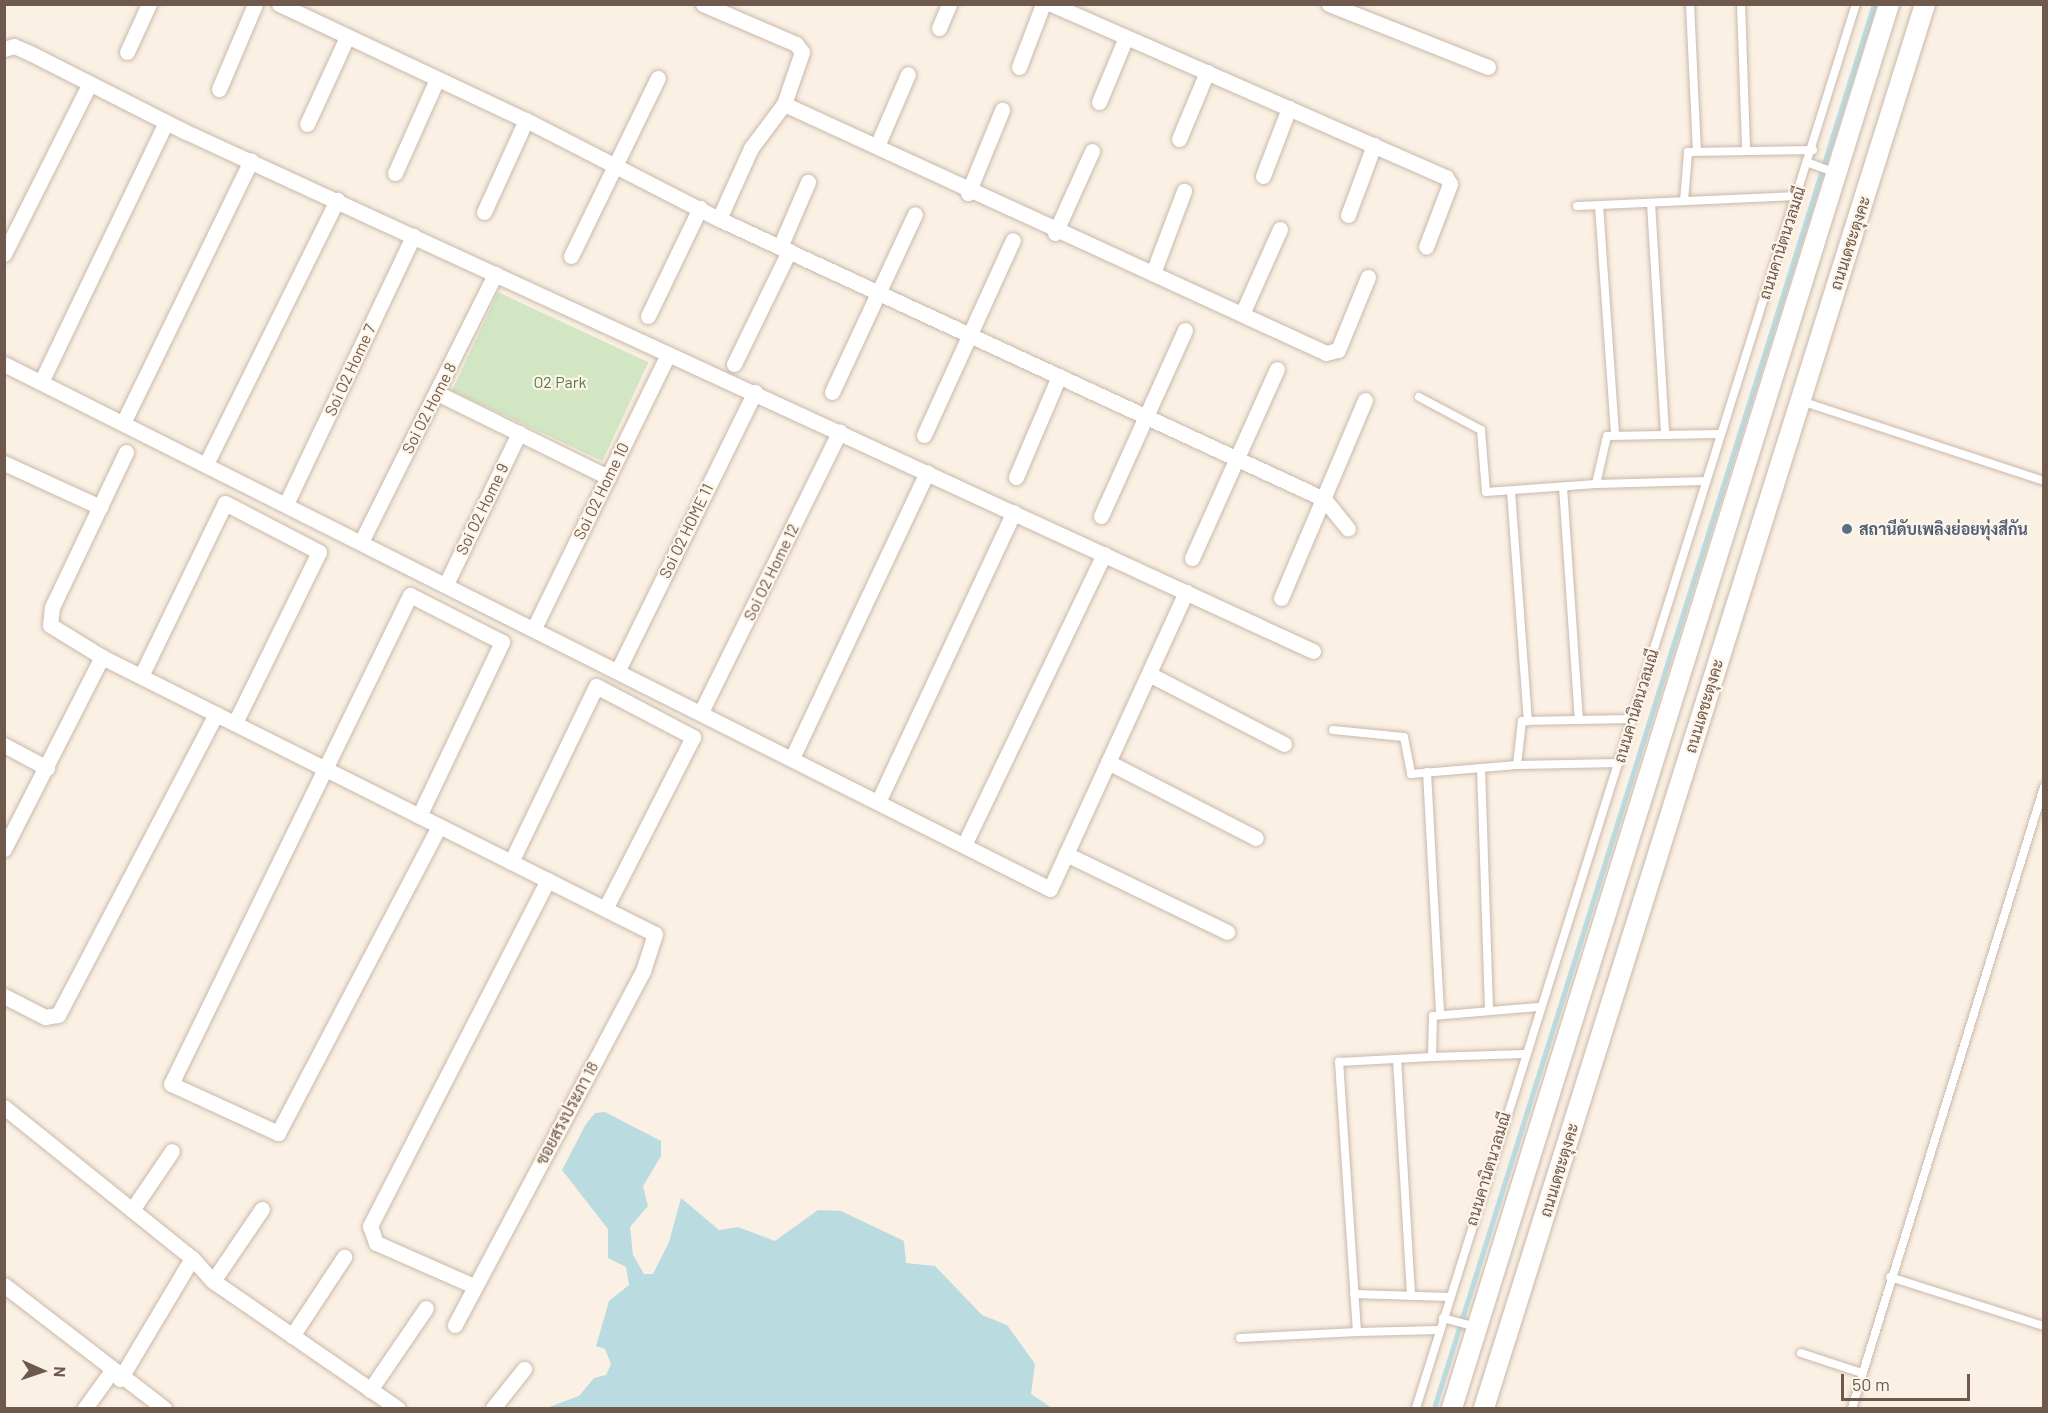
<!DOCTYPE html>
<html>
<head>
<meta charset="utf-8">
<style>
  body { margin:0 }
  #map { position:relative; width:2048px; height:1413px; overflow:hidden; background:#faf0e3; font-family:Barlow,Sarabun,sans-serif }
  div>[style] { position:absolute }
  .green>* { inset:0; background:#d2e6c3; transform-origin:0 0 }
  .water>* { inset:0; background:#badce1 }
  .stream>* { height:5px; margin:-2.5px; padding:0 2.5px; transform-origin:2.5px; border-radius:2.5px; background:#badce1 }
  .roads { filter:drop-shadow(0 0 2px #c9b8ab) drop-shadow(0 0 2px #c9b8ab) }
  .service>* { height:8px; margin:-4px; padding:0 4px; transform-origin:4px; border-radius:4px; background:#fff }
  .minor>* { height:15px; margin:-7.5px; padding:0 7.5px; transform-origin:7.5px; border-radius:7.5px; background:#fff }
  .tertiary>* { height:20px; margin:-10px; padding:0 10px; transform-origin:10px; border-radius:10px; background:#fff }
  .dots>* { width:16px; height:16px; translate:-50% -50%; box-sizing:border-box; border:3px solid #fdf5e9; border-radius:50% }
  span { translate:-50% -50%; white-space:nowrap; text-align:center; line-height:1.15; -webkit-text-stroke:4.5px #fdf5e9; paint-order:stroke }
  .street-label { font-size:16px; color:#6f584c }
  .park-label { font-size:16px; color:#587a48 }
  .service-label { font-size:16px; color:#4e5e75; font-weight:700 }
  .left { translate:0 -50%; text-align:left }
  .frame { position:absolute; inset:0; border:6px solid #6f584c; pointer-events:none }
  .north { position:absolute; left:12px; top:1341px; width:60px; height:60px; -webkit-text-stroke:4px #fdf5e9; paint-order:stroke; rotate:93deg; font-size:16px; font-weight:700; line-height:24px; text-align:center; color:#6f584c }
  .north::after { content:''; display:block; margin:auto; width:21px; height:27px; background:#6f584c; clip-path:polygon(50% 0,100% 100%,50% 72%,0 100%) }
  .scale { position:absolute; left:1841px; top:1374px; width:129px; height:27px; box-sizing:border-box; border:3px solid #6f584c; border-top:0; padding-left:8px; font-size:18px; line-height:21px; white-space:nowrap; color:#6f584c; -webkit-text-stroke:4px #fdf5e9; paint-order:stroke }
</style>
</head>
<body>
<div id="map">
  <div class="green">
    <div style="left:498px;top:292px;width:166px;height:109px;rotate:25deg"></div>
  </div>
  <div class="water">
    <div style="clip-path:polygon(605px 1112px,661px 1141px,661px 1156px,643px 1186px,648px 1206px,630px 1227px,633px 1255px,644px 1274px,653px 1274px,669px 1242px,681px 1198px,719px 1230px,738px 1227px,775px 1241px,818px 1210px,841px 1211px,904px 1241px,906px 1263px,935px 1266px,982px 1315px,1007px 1325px,1035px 1364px,1031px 1394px,1052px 1408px,546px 1408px,579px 1396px,594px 1378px,606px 1375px,611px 1364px,605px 1349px,596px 1346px,609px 1301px,629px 1285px,626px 1267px,608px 1258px,608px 1229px,562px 1170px,586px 1124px,595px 1113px)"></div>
  </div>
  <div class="stream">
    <div style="left:1434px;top:1408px;width:1471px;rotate:-72.6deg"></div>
  </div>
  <div class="roads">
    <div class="service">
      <div style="left:1690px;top:4px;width:147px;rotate:87.3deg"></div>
      <div style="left:1741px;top:4px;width:146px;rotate:88deg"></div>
      <div style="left:1809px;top:163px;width:29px;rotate:20deg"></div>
      <div style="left:1684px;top:201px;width:49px;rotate:-85.3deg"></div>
      <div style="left:1688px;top:152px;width:125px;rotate:-0.9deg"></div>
      <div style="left:1651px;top:203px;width:231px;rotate:86.5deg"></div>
      <div style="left:1599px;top:205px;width:231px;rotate:86deg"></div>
      <div style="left:1577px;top:206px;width:221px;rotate:-2.6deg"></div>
      <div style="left:1419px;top:397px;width:70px;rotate:28deg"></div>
      <div style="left:1481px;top:430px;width:62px;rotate:85.4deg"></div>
      <div style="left:1486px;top:492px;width:110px;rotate:-4.2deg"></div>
      <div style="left:1596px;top:484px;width:49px;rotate:-77.1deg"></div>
      <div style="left:1607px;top:436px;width:112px;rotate:-1deg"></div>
      <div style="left:1801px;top:401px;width:256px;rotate:18.2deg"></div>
      <div style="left:1596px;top:484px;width:109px;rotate:-1.6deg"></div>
      <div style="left:1563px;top:487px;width:233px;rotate:86.1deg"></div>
      <div style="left:1511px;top:491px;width:231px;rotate:85.8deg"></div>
      <div style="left:1333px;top:730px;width:71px;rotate:5.6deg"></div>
      <div style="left:1404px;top:737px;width:38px;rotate:79deg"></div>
      <div style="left:1411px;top:774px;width:106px;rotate:-4.9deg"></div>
      <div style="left:1517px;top:765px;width:44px;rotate:-83.5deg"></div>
      <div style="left:1522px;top:721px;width:110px;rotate:-1deg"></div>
      <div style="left:1517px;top:765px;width:102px;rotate:-1.1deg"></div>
      <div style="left:1481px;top:768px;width:243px;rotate:88.1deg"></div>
      <div style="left:1427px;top:772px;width:242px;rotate:86.9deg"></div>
      <div style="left:1523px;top:1054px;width:91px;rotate:178.1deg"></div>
      <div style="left:1432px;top:1057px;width:41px;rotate:-88.6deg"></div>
      <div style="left:1433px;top:1016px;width:105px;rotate:-4.9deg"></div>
      <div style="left:1397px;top:1059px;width:237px;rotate:86.6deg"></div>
      <div style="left:1890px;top:1277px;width:162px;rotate:17.7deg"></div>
      <div style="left:1354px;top:1294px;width:95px;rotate:1.8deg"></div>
      <div style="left:1443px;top:1318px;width:34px;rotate:15deg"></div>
      <div style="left:1357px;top:1332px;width:83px;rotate:-1.4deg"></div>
      <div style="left:1240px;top:1338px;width:117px;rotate:-2.9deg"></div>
      <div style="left:1357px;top:1332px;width:271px;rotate:-93.8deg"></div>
      <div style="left:1339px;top:1062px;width:93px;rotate:-3.1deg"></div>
      <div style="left:1801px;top:1353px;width:64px;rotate:18.2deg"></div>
      <div style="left:1416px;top:1408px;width:1471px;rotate:-72.6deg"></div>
      <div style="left:1852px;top:1408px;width:650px;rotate:-72.82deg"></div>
    </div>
    <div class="minor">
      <div style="left:279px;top:4px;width:273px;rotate:25.2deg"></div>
      <div style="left:526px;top:120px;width:217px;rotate:27.2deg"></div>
      <div style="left:719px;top:219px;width:667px;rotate:24.84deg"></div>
      <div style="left:1324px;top:499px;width:38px;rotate:51deg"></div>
      <div style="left:703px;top:4px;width:101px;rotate:23.3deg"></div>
      <div style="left:796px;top:44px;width:10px;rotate:53deg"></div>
      <div style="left:802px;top:52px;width:55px;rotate:109.1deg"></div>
      <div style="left:784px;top:104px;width:55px;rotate:126.9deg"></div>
      <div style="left:751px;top:148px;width:78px;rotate:114.3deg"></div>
      <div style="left:1051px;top:4px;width:431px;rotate:23.7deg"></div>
      <div style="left:1446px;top:177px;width:8px;rotate:60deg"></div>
      <div style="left:1450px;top:184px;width:67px;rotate:110.9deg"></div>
      <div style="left:1329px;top:4px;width:171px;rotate:21.6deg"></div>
      <div style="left:939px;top:28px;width:26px;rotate:-67deg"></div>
      <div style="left:4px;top:49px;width:10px;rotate:-17deg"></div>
      <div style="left:14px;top:46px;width:17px;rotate:24deg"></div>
      <div style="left:30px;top:53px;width:173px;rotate:26.9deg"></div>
      <div style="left:184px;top:131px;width:1243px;rotate:24.73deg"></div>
      <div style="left:127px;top:52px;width:53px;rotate:-65.4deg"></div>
      <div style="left:1019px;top:67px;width:67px;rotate:-69.1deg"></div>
      <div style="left:219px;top:89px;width:92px;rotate:-67deg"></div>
      <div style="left:1099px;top:102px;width:70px;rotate:-67.4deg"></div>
      <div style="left:784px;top:104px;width:596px;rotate:24.67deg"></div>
      <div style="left:1326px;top:353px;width:12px;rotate:-14deg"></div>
      <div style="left:1338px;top:350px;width:79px;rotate:-67.7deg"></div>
      <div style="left:307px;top:124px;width:96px;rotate:-65.3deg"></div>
      <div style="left:1179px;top:139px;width:73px;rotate:-67.3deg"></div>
      <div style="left:877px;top:146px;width:78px;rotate:-66.7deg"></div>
      <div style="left:395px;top:173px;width:103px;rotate:-65.9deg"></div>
      <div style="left:1263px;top:176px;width:73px;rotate:-69.1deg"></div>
      <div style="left:968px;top:193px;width:90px;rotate:-67.7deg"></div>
      <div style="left:484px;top:212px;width:101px;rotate:-65.5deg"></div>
      <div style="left:1348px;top:215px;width:75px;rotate:-69.6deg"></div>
      <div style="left:1055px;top:233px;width:90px;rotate:-65.7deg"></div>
      <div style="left:780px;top:247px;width:71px;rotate:-66.7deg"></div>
      <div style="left:4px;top:254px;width:191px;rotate:-63.3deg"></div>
      <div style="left:571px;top:256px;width:198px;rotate:-64deg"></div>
      <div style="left:1153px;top:273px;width:88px;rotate:-69.3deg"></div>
      <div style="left:1242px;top:314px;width:93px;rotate:-65.9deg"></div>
      <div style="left:648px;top:316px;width:120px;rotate:-64.3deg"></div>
      <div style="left:4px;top:364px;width:1170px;rotate:26.65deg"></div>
      <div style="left:1050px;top:889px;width:327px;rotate:-65.4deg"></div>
      <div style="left:734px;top:364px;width:126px;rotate:-64deg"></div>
      <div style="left:41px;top:382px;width:288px;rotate:-64.3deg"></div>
      <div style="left:832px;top:392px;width:196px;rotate:-65deg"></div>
      <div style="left:437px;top:393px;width:191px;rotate:26.2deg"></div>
      <div style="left:123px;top:423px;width:292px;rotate:-64deg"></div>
      <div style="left:924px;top:435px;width:214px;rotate:-65.5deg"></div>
      <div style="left:126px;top:452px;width:172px;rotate:115.5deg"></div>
      <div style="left:52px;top:607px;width:18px;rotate:96deg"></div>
      <div style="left:50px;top:625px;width:61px;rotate:31.6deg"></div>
      <div style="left:102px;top:657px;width:618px;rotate:26.61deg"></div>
      <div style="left:655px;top:934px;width:39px;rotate:108deg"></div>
      <div style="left:643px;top:971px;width:401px;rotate:118deg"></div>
      <div style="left:4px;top:463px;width:106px;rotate:24.6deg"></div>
      <div style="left:206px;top:464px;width:295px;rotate:-63.6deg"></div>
      <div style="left:1016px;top:477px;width:110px;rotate:-66.9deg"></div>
      <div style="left:286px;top:504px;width:297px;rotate:-64.6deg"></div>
      <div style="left:1101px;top:516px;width:204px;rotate:-65.7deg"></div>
      <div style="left:361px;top:542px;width:300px;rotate:-63.4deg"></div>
      <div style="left:1192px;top:558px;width:207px;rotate:-65.8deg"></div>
      <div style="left:446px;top:584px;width:168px;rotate:-64.2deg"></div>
      <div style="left:1281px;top:598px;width:215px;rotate:-67deg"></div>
      <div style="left:534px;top:628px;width:305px;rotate:-63.9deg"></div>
      <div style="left:618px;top:670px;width:310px;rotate:-63.8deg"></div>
      <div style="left:1149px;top:674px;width:152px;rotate:27.4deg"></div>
      <div style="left:141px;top:676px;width:192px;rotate:-64.1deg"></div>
      <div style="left:225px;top:503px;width:106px;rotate:27.5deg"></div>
      <div style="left:319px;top:552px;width:191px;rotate:116.2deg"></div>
      <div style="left:701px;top:712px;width:313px;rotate:-63.7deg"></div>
      <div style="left:4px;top:745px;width:49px;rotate:28.1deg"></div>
      <div style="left:792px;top:758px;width:316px;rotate:-64.7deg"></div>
      <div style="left:1108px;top:762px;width:166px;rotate:27.2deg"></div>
      <div style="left:878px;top:802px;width:320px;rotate:-64.9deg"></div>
      <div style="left:419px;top:816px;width:193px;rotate:-64.5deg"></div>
      <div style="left:502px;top:642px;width:103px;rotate:-152.9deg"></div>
      <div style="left:410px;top:595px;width:544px;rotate:116.05deg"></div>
      <div style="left:171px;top:1084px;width:118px;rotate:24.6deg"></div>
      <div style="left:278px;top:1133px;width:347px;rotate:-62.3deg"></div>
      <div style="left:964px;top:845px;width:323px;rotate:-64.3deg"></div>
      <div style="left:4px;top:849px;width:216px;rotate:-63deg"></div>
      <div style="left:1066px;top:854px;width:179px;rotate:25.8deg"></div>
      <div style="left:511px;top:862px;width:195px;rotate:-64.2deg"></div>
      <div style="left:596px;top:686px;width:110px;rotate:27.7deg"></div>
      <div style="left:693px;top:737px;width:193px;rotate:117.1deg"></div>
      <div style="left:4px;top:996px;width:46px;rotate:27.1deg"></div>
      <div style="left:45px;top:1017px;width:13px;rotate:-9deg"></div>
      <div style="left:58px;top:1015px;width:340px;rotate:-62.3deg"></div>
      <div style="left:4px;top:1107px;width:241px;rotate:38.8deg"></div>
      <div style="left:192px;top:1258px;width:31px;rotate:48deg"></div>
      <div style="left:213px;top:1281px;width:224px;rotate:34.6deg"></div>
      <div style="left:132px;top:1210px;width:71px;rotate:-55.9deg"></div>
      <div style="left:213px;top:1281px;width:87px;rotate:-55.8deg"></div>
      <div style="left:4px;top:1285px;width:202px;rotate:37.6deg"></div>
      <div style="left:474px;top:1286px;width:107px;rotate:-156.3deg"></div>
      <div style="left:376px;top:1243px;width:18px;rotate:-109deg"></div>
      <div style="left:370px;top:1226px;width:389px;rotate:-62.8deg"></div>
      <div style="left:292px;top:1336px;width:95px;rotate:-56.6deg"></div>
      <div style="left:120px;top:1379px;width:141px;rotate:-59.2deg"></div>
      <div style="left:370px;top:1390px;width:99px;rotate:-55.7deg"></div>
      <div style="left:85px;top:1408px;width:44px;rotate:-54.2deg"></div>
      <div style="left:493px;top:1408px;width:50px;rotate:-51.5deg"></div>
    </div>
    <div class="tertiary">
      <div style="left:1452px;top:1408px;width:1470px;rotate:-72.71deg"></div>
      <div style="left:1484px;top:1408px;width:1472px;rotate:-72.56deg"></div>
    </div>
  </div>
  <div class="dots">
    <div style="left:1847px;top:529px;background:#5c6f8a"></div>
  </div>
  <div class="street-label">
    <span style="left:1782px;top:243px;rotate:-72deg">ถนนคานิตนวลมณี</span>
    <span style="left:1850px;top:243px;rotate:-72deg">ถนนเดชะตุงคะ</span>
    <span style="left:350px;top:370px;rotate:-65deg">Soi O2 Home 7</span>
    <span style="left:429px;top:408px;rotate:-63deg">Soi O2 Home 8</span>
    <span style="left:601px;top:491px;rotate:-64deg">Soi O2 Home 10</span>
    <span style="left:482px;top:509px;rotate:-64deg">Soi O2 Home 9</span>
    <span style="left:686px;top:531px;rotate:-64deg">Soi O2 HOME 11</span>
    <span style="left:771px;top:572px;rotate:-64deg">Soi O2 Home 12</span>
    <span style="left:1636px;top:706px;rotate:-73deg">ถนนคานิตนวลมณี</span>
    <span style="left:1704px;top:706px;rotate:-73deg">ถนนเดชะตุงคะ</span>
    <span style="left:567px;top:1113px;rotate:-62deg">ซอยสรงประภา 18</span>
    <span style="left:1488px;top:1169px;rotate:-73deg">ถนนคานิตนวลมณี</span>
    <span style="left:1559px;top:1170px;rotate:-73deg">ถนนเดชะตุงคะ</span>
  </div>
  <div class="park-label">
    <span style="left:560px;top:382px">O2 Park</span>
  </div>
  <div class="service-label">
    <span class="left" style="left:1859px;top:529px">สถานีดับเพลิงย่อยทุ่งสีกัน</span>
  </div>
  <div class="frame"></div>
  <div class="north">N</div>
  <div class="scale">50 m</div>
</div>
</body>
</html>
